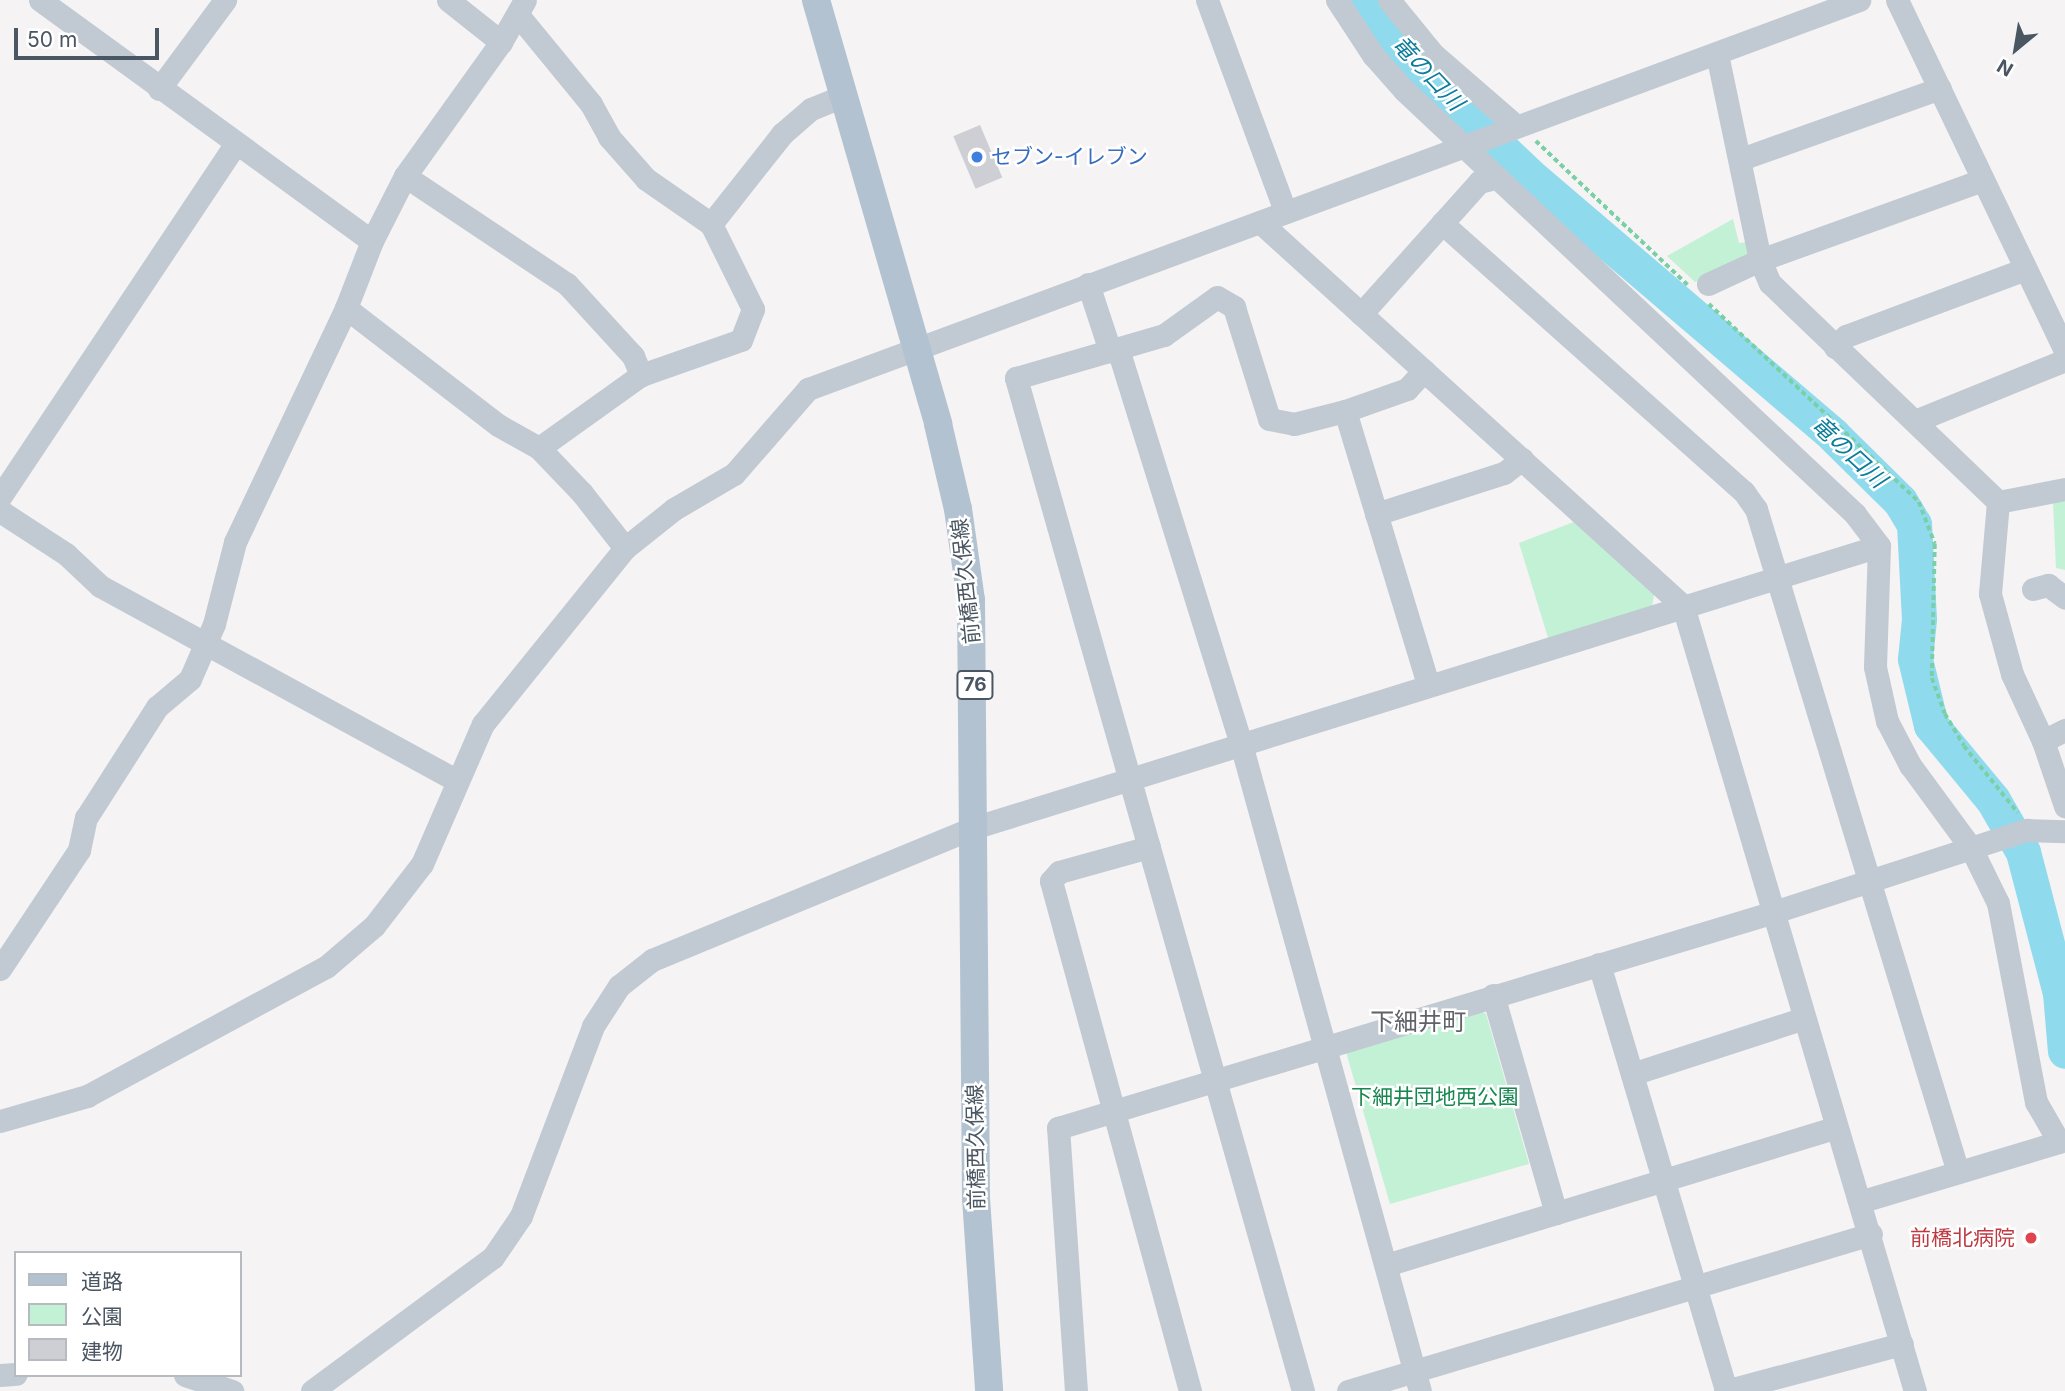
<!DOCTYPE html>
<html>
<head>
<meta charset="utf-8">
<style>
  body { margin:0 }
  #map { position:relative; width:2065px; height:1391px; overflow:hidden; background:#f5f3f3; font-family:Inter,"Noto Sans JP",sans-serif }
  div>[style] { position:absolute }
  .green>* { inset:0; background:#c3f1d5 }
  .river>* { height:35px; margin:-17.5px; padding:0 17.5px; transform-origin:17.5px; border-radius:17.5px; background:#90daee }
  .building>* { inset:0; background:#cdcfd5; transform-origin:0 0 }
  .path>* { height:3.5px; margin-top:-1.75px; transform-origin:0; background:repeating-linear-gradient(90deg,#7ad0a6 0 5px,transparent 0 8.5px) }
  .minor>* { height:23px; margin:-11.5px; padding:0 11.5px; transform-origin:11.5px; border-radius:11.5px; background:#c1cad2 }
  .major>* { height:28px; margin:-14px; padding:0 14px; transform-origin:14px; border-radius:14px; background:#b3c2d1 }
  .dots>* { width:19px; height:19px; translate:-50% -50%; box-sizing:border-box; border:4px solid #fff; border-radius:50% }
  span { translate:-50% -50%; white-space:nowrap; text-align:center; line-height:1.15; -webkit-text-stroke:5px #fff; paint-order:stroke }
  .shield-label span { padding:2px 5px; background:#fff; border:2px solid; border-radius:5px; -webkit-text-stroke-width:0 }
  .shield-label { font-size:19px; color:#4a5661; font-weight:700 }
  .shop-label { font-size:21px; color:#366cbe }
  .left { translate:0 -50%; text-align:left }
  .street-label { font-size:21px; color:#4a5661 }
  .park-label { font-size:21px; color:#17864f }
  .health-label { font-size:21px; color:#be3a42 }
  .right { translate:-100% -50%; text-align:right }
  .water-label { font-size:23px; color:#0c7c9b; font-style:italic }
  .quarter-label { font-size:24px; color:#5f6368 }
  .legend { position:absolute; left:14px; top:1251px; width:228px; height:126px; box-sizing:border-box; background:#fff; border:2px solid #b7bbc0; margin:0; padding:9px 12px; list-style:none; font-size:21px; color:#4a5661 }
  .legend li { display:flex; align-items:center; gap:14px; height:35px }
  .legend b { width:35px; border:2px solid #b7bbc0 }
  .north { position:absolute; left:1981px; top:14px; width:70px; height:70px; -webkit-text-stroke:5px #fff; paint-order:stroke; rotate:210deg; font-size:19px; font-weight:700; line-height:28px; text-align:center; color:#4a5661 }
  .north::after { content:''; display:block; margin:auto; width:24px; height:32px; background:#4a5661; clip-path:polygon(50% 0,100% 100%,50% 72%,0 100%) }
  .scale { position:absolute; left:14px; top:28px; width:145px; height:32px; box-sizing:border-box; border:4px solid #4a5661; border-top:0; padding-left:9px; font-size:21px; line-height:24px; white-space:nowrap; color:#4a5661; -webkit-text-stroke:5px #fff; paint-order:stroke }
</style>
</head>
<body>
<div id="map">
  <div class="green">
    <div style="clip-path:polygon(1733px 219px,1739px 243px,1747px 242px,1749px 253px,1743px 260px,1695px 282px,1667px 256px)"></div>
    <div style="clip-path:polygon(2065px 499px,2065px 570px,2056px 568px,2053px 502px)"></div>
    <div style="clip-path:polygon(1579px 520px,1655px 589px,1652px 607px,1549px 641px,1519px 543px)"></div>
    <div style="clip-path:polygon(1478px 1009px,1486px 1014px,1529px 1164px,1390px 1204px,1346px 1052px)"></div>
  </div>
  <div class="river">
    <div style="left:1366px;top:0;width:71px;rotate:54.7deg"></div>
    <div style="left:1407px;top:58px;width:169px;rotate:43.8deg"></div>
    <div style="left:1529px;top:175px;width:400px;rotate:40.5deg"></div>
    <div style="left:1833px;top:435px;width:94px;rotate:44.6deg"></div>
    <div style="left:1900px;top:501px;width:27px;rotate:59deg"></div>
    <div style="left:1914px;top:524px;width:95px;rotate:87deg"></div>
    <div style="left:1919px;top:619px;width:40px;rotate:95.7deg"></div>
    <div style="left:1915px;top:659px;width:68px;rotate:76.4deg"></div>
    <div style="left:1931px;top:725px;width:97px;rotate:50.4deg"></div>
    <div style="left:1993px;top:800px;width:60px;rotate:60deg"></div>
    <div style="left:2023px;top:852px;width:146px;rotate:75.3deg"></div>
    <div style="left:2060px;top:993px;width:58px;rotate:85.1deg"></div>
  </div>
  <div class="building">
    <div style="left:980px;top:125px;width:57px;height:29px;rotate:67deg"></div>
  </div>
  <div class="path">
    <div style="left:1536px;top:141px;width:209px;rotate:43.5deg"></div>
    <div style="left:1709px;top:304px;width:289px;rotate:43.3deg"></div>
    <div style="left:1919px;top:502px;width:45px;rotate:69.1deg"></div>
    <div style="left:1935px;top:544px;width:134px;rotate:91.3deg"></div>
    <div style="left:1932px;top:678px;width:38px;rotate:70deg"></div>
    <div style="left:1945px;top:714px;width:37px;rotate:59deg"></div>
    <div style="left:1964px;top:746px;width:86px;rotate:51.1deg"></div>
  </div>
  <div class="minor">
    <div style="left:40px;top:0;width:410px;rotate:36deg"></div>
    <div style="left:448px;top:0;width:68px;rotate:38.4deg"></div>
    <div style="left:1207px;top:0;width:225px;rotate:69.7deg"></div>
    <div style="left:1337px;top:0;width:66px;rotate:56.8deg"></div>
    <div style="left:1373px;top:55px;width:47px;rotate:48.5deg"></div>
    <div style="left:1404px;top:90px;width:619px;rotate:43.23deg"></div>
    <div style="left:1855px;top:514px;width:40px;rotate:53deg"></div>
    <div style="left:1879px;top:546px;width:121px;rotate:91.9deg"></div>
    <div style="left:1875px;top:667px;width:55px;rotate:77.5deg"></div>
    <div style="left:1887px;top:721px;width:50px;rotate:62.4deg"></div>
    <div style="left:1910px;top:765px;width:103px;rotate:53.7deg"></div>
    <div style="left:1971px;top:848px;width:61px;rotate:63.9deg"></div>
    <div style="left:1998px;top:903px;width:203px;rotate:79.2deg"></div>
    <div style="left:2036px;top:1102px;width:46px;rotate:60.1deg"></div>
    <div style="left:2059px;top:1142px;width:206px;rotate:163.3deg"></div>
    <div style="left:1389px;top:0;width:70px;rotate:50.8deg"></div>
    <div style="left:1433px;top:54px;width:108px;rotate:40.9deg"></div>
    <div style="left:1897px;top:0;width:389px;rotate:64.4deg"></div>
    <div style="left:518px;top:15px;width:115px;rotate:50.6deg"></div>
    <div style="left:591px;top:104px;width:38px;rotate:61deg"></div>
    <div style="left:609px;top:137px;width:56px;rotate:48.6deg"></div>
    <div style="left:646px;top:179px;width:79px;rotate:34.7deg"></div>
    <div style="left:711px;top:224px;width:95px;rotate:63.7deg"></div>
    <div style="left:753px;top:309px;width:33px;rotate:111deg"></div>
    <div style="left:741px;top:340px;width:106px;rotate:160.7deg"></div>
    <div style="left:641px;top:375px;width:125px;rotate:144.4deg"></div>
    <div style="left:1717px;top:54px;width:210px;rotate:78.2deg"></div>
    <div style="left:1760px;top:260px;width:25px;rotate:67deg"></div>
    <div style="left:1770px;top:283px;width:316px;rotate:43.8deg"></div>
    <div style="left:159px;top:89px;width:111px;rotate:-53.4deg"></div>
    <div style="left:1741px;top:159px;width:211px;rotate:-19.6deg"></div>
    <div style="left:405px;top:176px;width:195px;rotate:33.7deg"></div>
    <div style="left:567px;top:284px;width:98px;rotate:47.5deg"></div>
    <div style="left:633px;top:356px;width:21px;rotate:67deg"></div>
    <div style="left:1260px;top:222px;width:571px;rotate:42.23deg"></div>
    <div style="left:1683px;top:606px;width:819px;rotate:73.54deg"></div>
    <div style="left:1442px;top:223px;width:404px;rotate:41.7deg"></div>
    <div style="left:1744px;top:492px;width:21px;rotate:55deg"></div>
    <div style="left:1756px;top:509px;width:693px;rotate:73.06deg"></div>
    <div style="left:711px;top:224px;width:115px;rotate:-51.7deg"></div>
    <div style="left:782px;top:134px;width:38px;rotate:-41deg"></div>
    <div style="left:811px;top:109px;width:35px;rotate:-22deg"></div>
    <div style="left:1088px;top:284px;width:71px;rotate:71.8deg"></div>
    <div style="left:1708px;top:284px;width:57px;rotate:-24.8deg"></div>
    <div style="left:1760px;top:260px;width:236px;rotate:-19.8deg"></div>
    <div style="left:346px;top:308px;width:192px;rotate:37.6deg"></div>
    <div style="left:498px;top:425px;width:47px;rotate:29.3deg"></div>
    <div style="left:539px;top:448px;width:62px;rotate:46.3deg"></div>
    <div style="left:582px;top:493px;width:70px;rotate:52deg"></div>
    <div style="left:1361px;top:314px;width:177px;rotate:-48.2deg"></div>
    <div style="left:1479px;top:182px;width:16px;rotate:-14deg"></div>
    <div style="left:1835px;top:347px;width:16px;rotate:-45deg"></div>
    <div style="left:1846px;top:336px;width:191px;rotate:-20.5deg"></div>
    <div style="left:1118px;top:349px;width:414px;rotate:72.7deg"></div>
    <div style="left:1241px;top:744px;width:671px;rotate:74.54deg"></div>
    <div style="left:1345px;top:411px;width:286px;rotate:73.1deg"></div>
    <div style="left:1915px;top:421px;width:162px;rotate:-22.1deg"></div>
    <div style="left:0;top:497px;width:423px;rotate:-56.3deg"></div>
    <div style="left:1998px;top:502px;width:92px;rotate:95deg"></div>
    <div style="left:1990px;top:594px;width:83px;rotate:74.6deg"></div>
    <div style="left:2012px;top:674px;width:74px;rotate:65.2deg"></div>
    <div style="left:2043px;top:741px;width:69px;rotate:71.3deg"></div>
    <div style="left:1998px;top:502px;width:68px;rotate:-11deg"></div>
    <div style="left:0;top:511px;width:79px;rotate:33.1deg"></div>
    <div style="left:66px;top:554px;width:47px;rotate:43.3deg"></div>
    <div style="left:100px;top:586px;width:407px;rotate:28.6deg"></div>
    <div style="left:1376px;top:514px;width:134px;rotate:-17.8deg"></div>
    <div style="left:1504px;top:473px;width:23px;rotate:-38deg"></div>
    <div style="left:2033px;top:589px;width:16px;rotate:-15deg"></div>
    <div style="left:2048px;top:585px;width:21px;rotate:37deg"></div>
    <div style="left:2043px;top:741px;width:25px;rotate:-27deg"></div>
    <div style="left:1149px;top:847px;width:93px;rotate:164.5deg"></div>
    <div style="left:1059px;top:872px;width:12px;rotate:132deg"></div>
    <div style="left:1051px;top:881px;width:529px;rotate:74.75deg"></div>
    <div style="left:1599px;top:964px;width:445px;rotate:73.4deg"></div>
    <div style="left:0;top:969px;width:143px;rotate:-56.4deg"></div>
    <div style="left:79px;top:850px;width:33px;rotate:-78deg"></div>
    <div style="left:86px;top:818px;width:132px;rotate:-57.4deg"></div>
    <div style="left:157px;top:707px;width:43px;rotate:-40.3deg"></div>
    <div style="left:190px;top:679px;width:60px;rotate:-66.4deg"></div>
    <div style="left:214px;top:624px;width:85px;rotate:-75.6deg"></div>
    <div style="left:235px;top:542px;width:259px;rotate:-64.6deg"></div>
    <div style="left:346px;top:308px;width:72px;rotate:-68.8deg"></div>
    <div style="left:372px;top:241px;width:73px;rotate:-63.1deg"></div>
    <div style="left:405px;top:176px;width:165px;rotate:-54.4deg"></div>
    <div style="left:501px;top:42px;width:48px;rotate:-60.3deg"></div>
    <div style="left:1493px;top:995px;width:227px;rotate:73.9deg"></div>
    <div style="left:1632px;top:1074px;width:181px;rotate:-18deg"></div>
    <div style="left:0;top:1121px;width:91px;rotate:-16deg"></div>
    <div style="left:87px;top:1096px;width:272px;rotate:-28.4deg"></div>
    <div style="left:326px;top:967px;width:63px;rotate:-40.5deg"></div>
    <div style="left:374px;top:926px;width:78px;rotate:-52.3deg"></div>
    <div style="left:422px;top:864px;width:153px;rotate:-66.5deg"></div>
    <div style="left:483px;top:724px;width:226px;rotate:-51.1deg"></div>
    <div style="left:625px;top:548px;width:63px;rotate:-38.5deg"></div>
    <div style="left:674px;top:509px;width:69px;rotate:-30.3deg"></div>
    <div style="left:734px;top:474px;width:113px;rotate:-49deg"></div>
    <div style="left:808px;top:389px;width:1121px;rotate:-20.31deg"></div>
    <div style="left:1386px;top:1265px;width:471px;rotate:-17deg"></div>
    <div style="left:0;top:1375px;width:16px;rotate:-4deg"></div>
    <div style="left:185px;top:1375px;width:50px;rotate:18.8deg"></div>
    <div style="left:312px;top:1391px;width:225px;rotate:-36.5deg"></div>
    <div style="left:493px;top:1257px;width:50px;rotate:-55.7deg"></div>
    <div style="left:521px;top:1216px;width:203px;rotate:-69.2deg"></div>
    <div style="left:593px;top:1026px;width:48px;rotate:-57deg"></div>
    <div style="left:619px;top:986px;width:42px;rotate:-38.2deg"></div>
    <div style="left:652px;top:960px;width:347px;rotate:-22.4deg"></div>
    <div style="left:973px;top:828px;width:949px;rotate:-17.29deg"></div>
    <div style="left:1076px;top:1391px;width:264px;rotate:-93.9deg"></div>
    <div style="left:1058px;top:1128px;width:748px;rotate:-16.79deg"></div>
    <div style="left:1774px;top:912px;width:266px;rotate:-18deg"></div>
    <div style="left:2027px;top:830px;width:38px;rotate:2deg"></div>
    <div style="left:1303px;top:1391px;width:1053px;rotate:-105.82deg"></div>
    <div style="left:1016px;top:378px;width:154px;rotate:-16.2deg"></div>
    <div style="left:1164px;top:335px;width:65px;rotate:-35.6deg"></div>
    <div style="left:1217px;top:297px;width:20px;rotate:30deg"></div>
    <div style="left:1234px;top:307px;width:117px;rotate:72.6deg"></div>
    <div style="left:1269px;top:419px;width:25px;rotate:11deg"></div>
    <div style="left:1294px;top:424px;width:53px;rotate:-14.3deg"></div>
    <div style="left:1345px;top:411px;width:66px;rotate:-19.5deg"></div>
    <div style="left:1407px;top:389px;width:25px;rotate:-47deg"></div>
    <div style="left:1348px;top:1391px;width:546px;rotate:-16.71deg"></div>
    <div style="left:1725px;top:1391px;width:183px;rotate:-14.9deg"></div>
  </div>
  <div class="major">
    <div style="left:816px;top:0;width:441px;rotate:73.9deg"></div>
    <div style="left:938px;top:424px;width:87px;rotate:76.8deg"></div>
    <div style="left:958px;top:509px;width:92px;rotate:81.9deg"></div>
    <div style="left:971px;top:600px;width:598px;rotate:89.52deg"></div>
    <div style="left:976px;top:1198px;width:193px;rotate:86.1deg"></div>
  </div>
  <div class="dots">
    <div style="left:977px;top:157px;background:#3f7fe0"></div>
    <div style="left:2031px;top:1238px;background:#e0444e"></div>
  </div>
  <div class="shield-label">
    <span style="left:975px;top:685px">76</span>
  </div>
  <div class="shop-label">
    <span class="left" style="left:991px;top:157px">セブン-イレブン</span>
  </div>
  <div class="street-label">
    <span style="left:966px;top:581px;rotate:-96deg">前橋西久保線</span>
    <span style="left:976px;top:1147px;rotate:-91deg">前橋西久保線</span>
  </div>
  <div class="park-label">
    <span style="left:1435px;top:1097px">下細井団地西公園</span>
  </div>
  <div class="health-label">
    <span class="right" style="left:2015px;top:1238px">前橋北病院</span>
  </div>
  <div class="water-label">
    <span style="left:1428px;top:73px;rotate:47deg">竜の口川</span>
    <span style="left:1849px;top:452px;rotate:43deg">竜の口川</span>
  </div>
  <div class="quarter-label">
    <span style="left:1418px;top:1022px">下細井町</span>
  </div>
  <ul class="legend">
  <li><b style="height:9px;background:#b3c2d1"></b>道路</li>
  <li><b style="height:19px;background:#c3f1d5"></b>公園</li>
  <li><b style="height:19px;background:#cdcfd5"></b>建物</li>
  </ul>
  <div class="north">N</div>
  <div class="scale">50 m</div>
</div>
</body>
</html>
